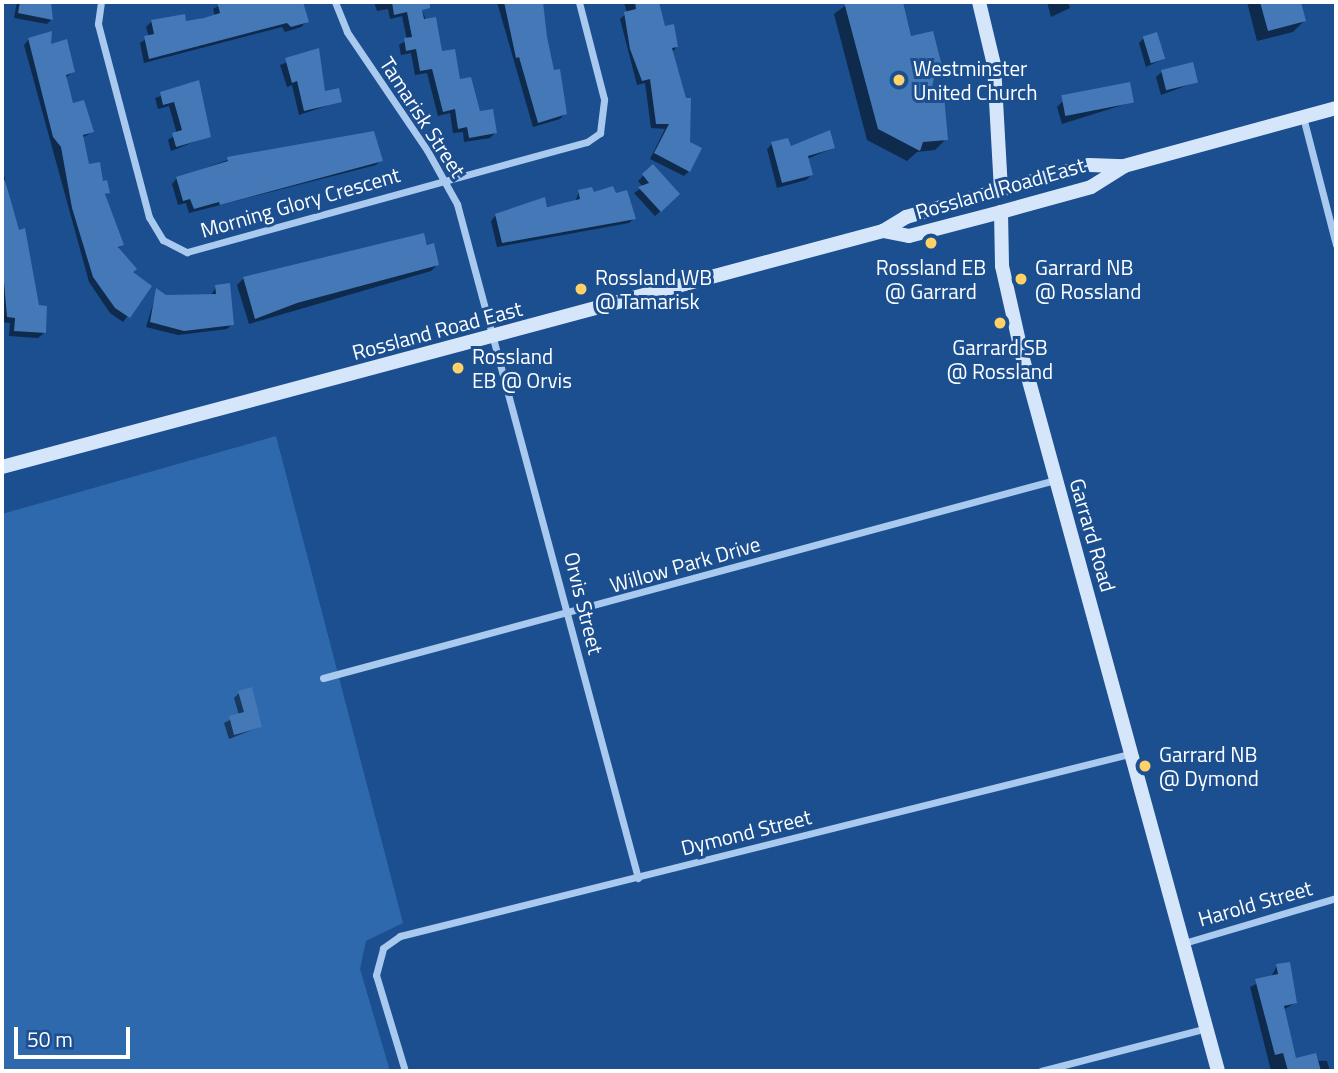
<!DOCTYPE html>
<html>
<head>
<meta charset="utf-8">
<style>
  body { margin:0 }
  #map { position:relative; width:1338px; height:1073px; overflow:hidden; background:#1b4f8f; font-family:"Titillium Web",sans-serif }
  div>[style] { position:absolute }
  .green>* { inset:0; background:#2e69ad }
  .shadow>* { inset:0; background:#0007 }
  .building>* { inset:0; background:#4478b7; transform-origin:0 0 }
  .street>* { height:7px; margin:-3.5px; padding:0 3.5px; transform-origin:3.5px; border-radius:3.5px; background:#a9c9ee }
  .secondary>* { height:14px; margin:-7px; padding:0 7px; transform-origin:7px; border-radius:7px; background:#d6e6fa }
  .dots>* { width:19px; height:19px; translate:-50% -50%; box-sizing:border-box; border:4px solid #1b4f8f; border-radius:50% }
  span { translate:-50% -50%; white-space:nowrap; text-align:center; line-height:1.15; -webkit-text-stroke:6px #1b4f8f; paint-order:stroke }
  .poi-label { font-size:21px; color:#fff }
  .left { translate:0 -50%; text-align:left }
  .street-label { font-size:21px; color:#fff }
  .frame { position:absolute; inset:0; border:4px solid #fff; pointer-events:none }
  .scale { position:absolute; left:14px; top:1027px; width:116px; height:32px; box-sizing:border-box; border:4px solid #fff; border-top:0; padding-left:9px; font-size:21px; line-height:24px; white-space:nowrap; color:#fff; -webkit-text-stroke:5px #1b4f8f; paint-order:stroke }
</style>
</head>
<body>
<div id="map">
  <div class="green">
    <div style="clip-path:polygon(276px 436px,403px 923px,366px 941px,360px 969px,390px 1071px,2px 1071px,2px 514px)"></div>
  </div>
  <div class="shadow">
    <div style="clip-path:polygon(17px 2px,49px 2px,52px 19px,47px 24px,14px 18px)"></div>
    <div style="clip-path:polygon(301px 2px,307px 21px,301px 27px,285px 32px,282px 27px,144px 63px,140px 43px,149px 37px,146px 27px,151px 22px,185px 23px,215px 16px,213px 9px,225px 2px)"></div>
    <div style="clip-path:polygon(374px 2px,418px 2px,441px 53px,495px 133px,490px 138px,464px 142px,463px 132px,453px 133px,450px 113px,438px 116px,427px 73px,415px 75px,411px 53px,401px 55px,399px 45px,407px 40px,402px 16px,390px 19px,388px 9px,377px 11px)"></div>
    <div style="clip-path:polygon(497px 2px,533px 2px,565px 113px,560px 119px,533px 127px)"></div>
    <div style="clip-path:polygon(624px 2px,657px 2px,664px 28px,677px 47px,672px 52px,689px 171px,684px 176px,650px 159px,665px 129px,651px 128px,645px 83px,637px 85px,620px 19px,627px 13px)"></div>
    <div style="clip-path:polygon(850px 2px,888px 2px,910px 39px,940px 66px,934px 72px,929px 94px,946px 139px,935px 150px,917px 152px,907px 161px,867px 140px,834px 14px)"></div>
    <div style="clip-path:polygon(1047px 2px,1068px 2px,1070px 8px,1051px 17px)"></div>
    <div style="clip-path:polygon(1247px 2px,1299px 2px,1304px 21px,1293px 32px,1257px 41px)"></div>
    <div style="clip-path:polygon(1144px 38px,1163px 59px,1146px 67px,1139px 43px)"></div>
    <div style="clip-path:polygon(29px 39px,49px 46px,73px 72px,65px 78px,72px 105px,92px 132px,82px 138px,87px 166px,108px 192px,104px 197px,122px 244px,118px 249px,130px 273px,150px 286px,123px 322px,110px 313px,89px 282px,24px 45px)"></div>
    <div style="clip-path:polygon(318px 50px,324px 93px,341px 101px,299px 115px,292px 85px,287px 87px,280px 65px)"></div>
    <div style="clip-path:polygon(1162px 72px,1196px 82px,1161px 95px,1156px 77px)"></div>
    <div style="clip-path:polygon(198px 83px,209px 136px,171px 151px,168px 140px,177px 134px,169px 106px,158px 109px,155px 98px)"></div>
    <div style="clip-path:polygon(1062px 102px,1132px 102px,1062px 124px,1057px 107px)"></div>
    <div style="clip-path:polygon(772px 144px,789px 148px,833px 148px,807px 159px,811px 175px,806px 180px,777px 188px,767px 149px)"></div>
    <div style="clip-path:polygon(239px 156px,381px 160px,376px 165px,189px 213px,186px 203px,178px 205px,172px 184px,177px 178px)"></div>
    <div style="clip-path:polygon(653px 166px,678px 194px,655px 216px,634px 193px,643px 187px,638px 181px)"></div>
    <div style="clip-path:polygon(2px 167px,44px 333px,38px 338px,9px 336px,10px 323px,2px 322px)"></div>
    <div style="clip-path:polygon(579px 192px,592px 194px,634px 218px,629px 223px,497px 247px,491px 221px,496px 215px,575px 202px)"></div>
    <div style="clip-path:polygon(423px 235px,437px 265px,431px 271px,249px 324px,237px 285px,244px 278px)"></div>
    <div style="clip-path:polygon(216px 287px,232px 324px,227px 329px,178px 335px,146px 327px,157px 291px,166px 297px,211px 295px)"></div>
    <div style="clip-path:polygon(239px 693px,260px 727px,229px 739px,224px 723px,239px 715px,234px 698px)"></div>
    <div style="clip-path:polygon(1277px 966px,1295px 1003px,1283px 1010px,1295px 1060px,1327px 1061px,1330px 1071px,1271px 1071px,1250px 987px,1271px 977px)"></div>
  </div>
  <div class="building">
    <div style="clip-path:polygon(20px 2px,51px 2px,53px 20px,18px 13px)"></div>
    <div style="clip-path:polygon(217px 2px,303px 2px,309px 22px,291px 27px,287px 23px,149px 59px,144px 36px,154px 34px,151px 20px,185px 14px,186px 21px,204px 18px,220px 13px)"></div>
    <div style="clip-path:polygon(392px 2px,430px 2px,430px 8px,422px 10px,424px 19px,436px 17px,442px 51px,455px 49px,460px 79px,471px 77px,480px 111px,493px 109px,497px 133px,469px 138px,467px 127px,458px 129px,455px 109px,443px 112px,432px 69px,420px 71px,416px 49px,406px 51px,404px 38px,412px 37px,407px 12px,394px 15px)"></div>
    <div style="clip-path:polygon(504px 2px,543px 2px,547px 37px,554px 70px,560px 69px,567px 114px,538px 123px,519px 57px,516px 58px)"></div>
    <div style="clip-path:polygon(635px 2px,659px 2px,665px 26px,674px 24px,678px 47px,672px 48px,686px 98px,691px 98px,690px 142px,702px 148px,690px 172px,654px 153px,669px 124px,656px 124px,650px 79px,642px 81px,630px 49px,624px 12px,636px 9px)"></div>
    <div style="clip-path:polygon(844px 2px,903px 2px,911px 36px,933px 31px,942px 66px,936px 68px,931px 92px,944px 95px,948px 140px,923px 142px,920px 151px,878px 129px)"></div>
    <div style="clip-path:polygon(1260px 2px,1301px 2px,1306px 21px,1268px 31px)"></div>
    <div style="clip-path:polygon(52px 31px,51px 44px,67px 39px,75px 72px,66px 75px,73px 103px,84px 100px,90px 119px,94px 132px,83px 135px,89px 164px,100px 162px,103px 181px,107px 180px,110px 193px,105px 194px,124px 245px,118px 247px,137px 269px,133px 272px,152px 286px,130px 318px,115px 308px,93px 277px,72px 208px,61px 147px,53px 137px,28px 38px)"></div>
    <div style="left:1157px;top:32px;width:28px;height:15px;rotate:73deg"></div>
    <div style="clip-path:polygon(319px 48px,325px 91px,339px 88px,342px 102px,304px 111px,297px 81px,292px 83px,285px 58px)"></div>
    <div style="left:1193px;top:62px;width:21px;height:33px;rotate:76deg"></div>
    <div style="clip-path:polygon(199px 80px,211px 137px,176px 147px,172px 133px,182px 130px,174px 102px,163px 105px,160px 92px)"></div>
    <div style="left:1130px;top:82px;width:21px;height:70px;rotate:79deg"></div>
    <div style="clip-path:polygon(830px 130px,835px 148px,808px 156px,813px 175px,782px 183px,771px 142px,788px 138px,791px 146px)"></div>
    <div style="clip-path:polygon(374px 131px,383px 161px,220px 205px,219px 202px,194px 209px,190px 199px,183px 201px,176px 177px,228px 161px,227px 157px)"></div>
    <div style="clip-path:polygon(653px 164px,680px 194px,661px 212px,638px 187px,649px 183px,642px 174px)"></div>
    <div style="clip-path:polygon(5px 180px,19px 230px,25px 228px,39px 305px,47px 306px,46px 333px,14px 331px,15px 318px,7px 317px,2px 258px,2px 181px)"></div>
    <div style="clip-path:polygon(613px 186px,616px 193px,627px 190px,636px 219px,502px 243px,495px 214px,545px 197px,547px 207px,580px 199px,578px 190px,592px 187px,594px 192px)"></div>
    <div style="clip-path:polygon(424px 233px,427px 245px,434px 243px,439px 265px,297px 303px,255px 319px,243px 277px)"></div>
    <div style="clip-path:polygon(230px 283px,234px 325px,184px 331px,150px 322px,156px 288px,166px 295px,216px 294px,215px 285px)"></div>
    <div style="clip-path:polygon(252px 687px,262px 727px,234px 735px,229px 716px,244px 712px,238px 691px)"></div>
    <div style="clip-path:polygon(1290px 962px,1297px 1003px,1284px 1006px,1296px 1058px,1316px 1053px,1321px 1071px,1288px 1071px,1283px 1053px,1275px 1055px,1255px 979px,1278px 974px,1276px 964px)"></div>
  </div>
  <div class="street">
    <div style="left:101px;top:2px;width:22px;rotate:98deg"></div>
    <div style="left:98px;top:24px;width:200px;rotate:75.2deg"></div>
    <div style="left:149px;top:217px;width:27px;rotate:59deg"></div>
    <div style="left:163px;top:240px;width:27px;rotate:27deg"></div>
    <div style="left:187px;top:252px;width:415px;rotate:-15.4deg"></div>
    <div style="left:587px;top:142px;width:16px;rotate:-35deg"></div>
    <div style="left:600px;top:133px;width:34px;rotate:-83deg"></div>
    <div style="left:604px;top:99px;width:100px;rotate:-104.5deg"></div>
    <div style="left:335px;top:2px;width:32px;rotate:68deg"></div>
    <div style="left:347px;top:32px;width:143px;rotate:55.9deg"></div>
    <div style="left:427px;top:150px;width:62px;rotate:60.9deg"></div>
    <div style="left:457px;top:204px;width:698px;rotate:74.97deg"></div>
    <div style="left:1303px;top:117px;width:132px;rotate:75.5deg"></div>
    <div style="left:323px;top:678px;width:758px;rotate:-15.14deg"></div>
    <div style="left:1184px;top:943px;width:159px;rotate:-16.5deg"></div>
    <div style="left:405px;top:1071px;width:100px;rotate:-106.8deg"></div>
    <div style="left:376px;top:975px;width:28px;rotate:-75deg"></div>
    <div style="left:383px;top:948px;width:21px;rotate:-35deg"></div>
    <div style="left:400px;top:936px;width:755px;rotate:-14.02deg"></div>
    <div style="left:1041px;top:1071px;width:171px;rotate:-14.5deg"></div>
  </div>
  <div class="secondary">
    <div style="left:979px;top:2px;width:65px;rotate:76.6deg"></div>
    <div style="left:994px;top:65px;width:124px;rotate:86.8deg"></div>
    <div style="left:1001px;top:212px;width:54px;rotate:88.9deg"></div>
    <div style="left:1002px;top:266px;width:95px;rotate:77.3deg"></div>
    <div style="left:1023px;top:359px;width:738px;rotate:74.68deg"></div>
    <div style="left:883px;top:231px;width:26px;rotate:11deg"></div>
    <div style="left:909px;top:236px;width:95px;rotate:-14.6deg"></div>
    <div style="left:1001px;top:212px;width:93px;rotate:-15.5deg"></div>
    <div style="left:1091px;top:187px;width:39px;rotate:-32deg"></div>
    <div style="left:2px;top:467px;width:912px;rotate:-15deg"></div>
    <div style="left:883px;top:231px;width:27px;rotate:-31deg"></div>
    <div style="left:906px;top:217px;width:190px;rotate:-15.9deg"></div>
    <div style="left:1089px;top:165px;width:35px;rotate:2deg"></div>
    <div style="left:1124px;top:166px;width:220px;rotate:-15.3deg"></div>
  </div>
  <div class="dots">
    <div style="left:899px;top:80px;background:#ffd166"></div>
    <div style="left:931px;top:243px;background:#ffd166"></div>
    <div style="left:1021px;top:279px;background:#ffd166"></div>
    <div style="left:581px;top:289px;background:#ffd166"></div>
    <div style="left:1000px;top:323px;background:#ffd166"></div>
    <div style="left:458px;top:368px;background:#ffd166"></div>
    <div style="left:1145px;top:766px;background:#ffd166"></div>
  </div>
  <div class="poi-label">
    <span class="left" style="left:913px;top:80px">Westminster<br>United Church</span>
    <span style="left:931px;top:279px">Rossland EB<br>@ Garrard</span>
    <span class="left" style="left:1035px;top:279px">Garrard NB<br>@ Rossland</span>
    <span class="left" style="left:595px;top:289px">Rossland WB<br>@ Tamarisk</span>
    <span style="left:1000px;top:359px">Garrard SB<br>@ Rossland</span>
    <span class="left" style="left:472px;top:368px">Rossland<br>EB @ Orvis</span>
    <span class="left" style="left:1159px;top:766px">Garrard NB<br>@ Dymond</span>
  </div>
  <div class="street-label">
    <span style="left:423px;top:117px;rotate:57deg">Tamarisk Street</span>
    <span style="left:1000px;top:188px;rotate:-16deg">Rossland Road East</span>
    <span style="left:300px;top:202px;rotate:-16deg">Morning Glory Crescent</span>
    <span style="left:437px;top:330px;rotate:-15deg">Rossland Road East</span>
    <span style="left:1093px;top:535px;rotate:74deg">Garrard Road</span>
    <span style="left:685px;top:564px;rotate:-16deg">Willow Park Drive</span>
    <span style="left:584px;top:603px;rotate:76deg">Orvis Street</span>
    <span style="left:746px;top:832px;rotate:-14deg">Dymond Street</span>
    <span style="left:1255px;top:903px;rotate:-16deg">Harold Street</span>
  </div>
  <div class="frame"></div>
  <div class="scale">50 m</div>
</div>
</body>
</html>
